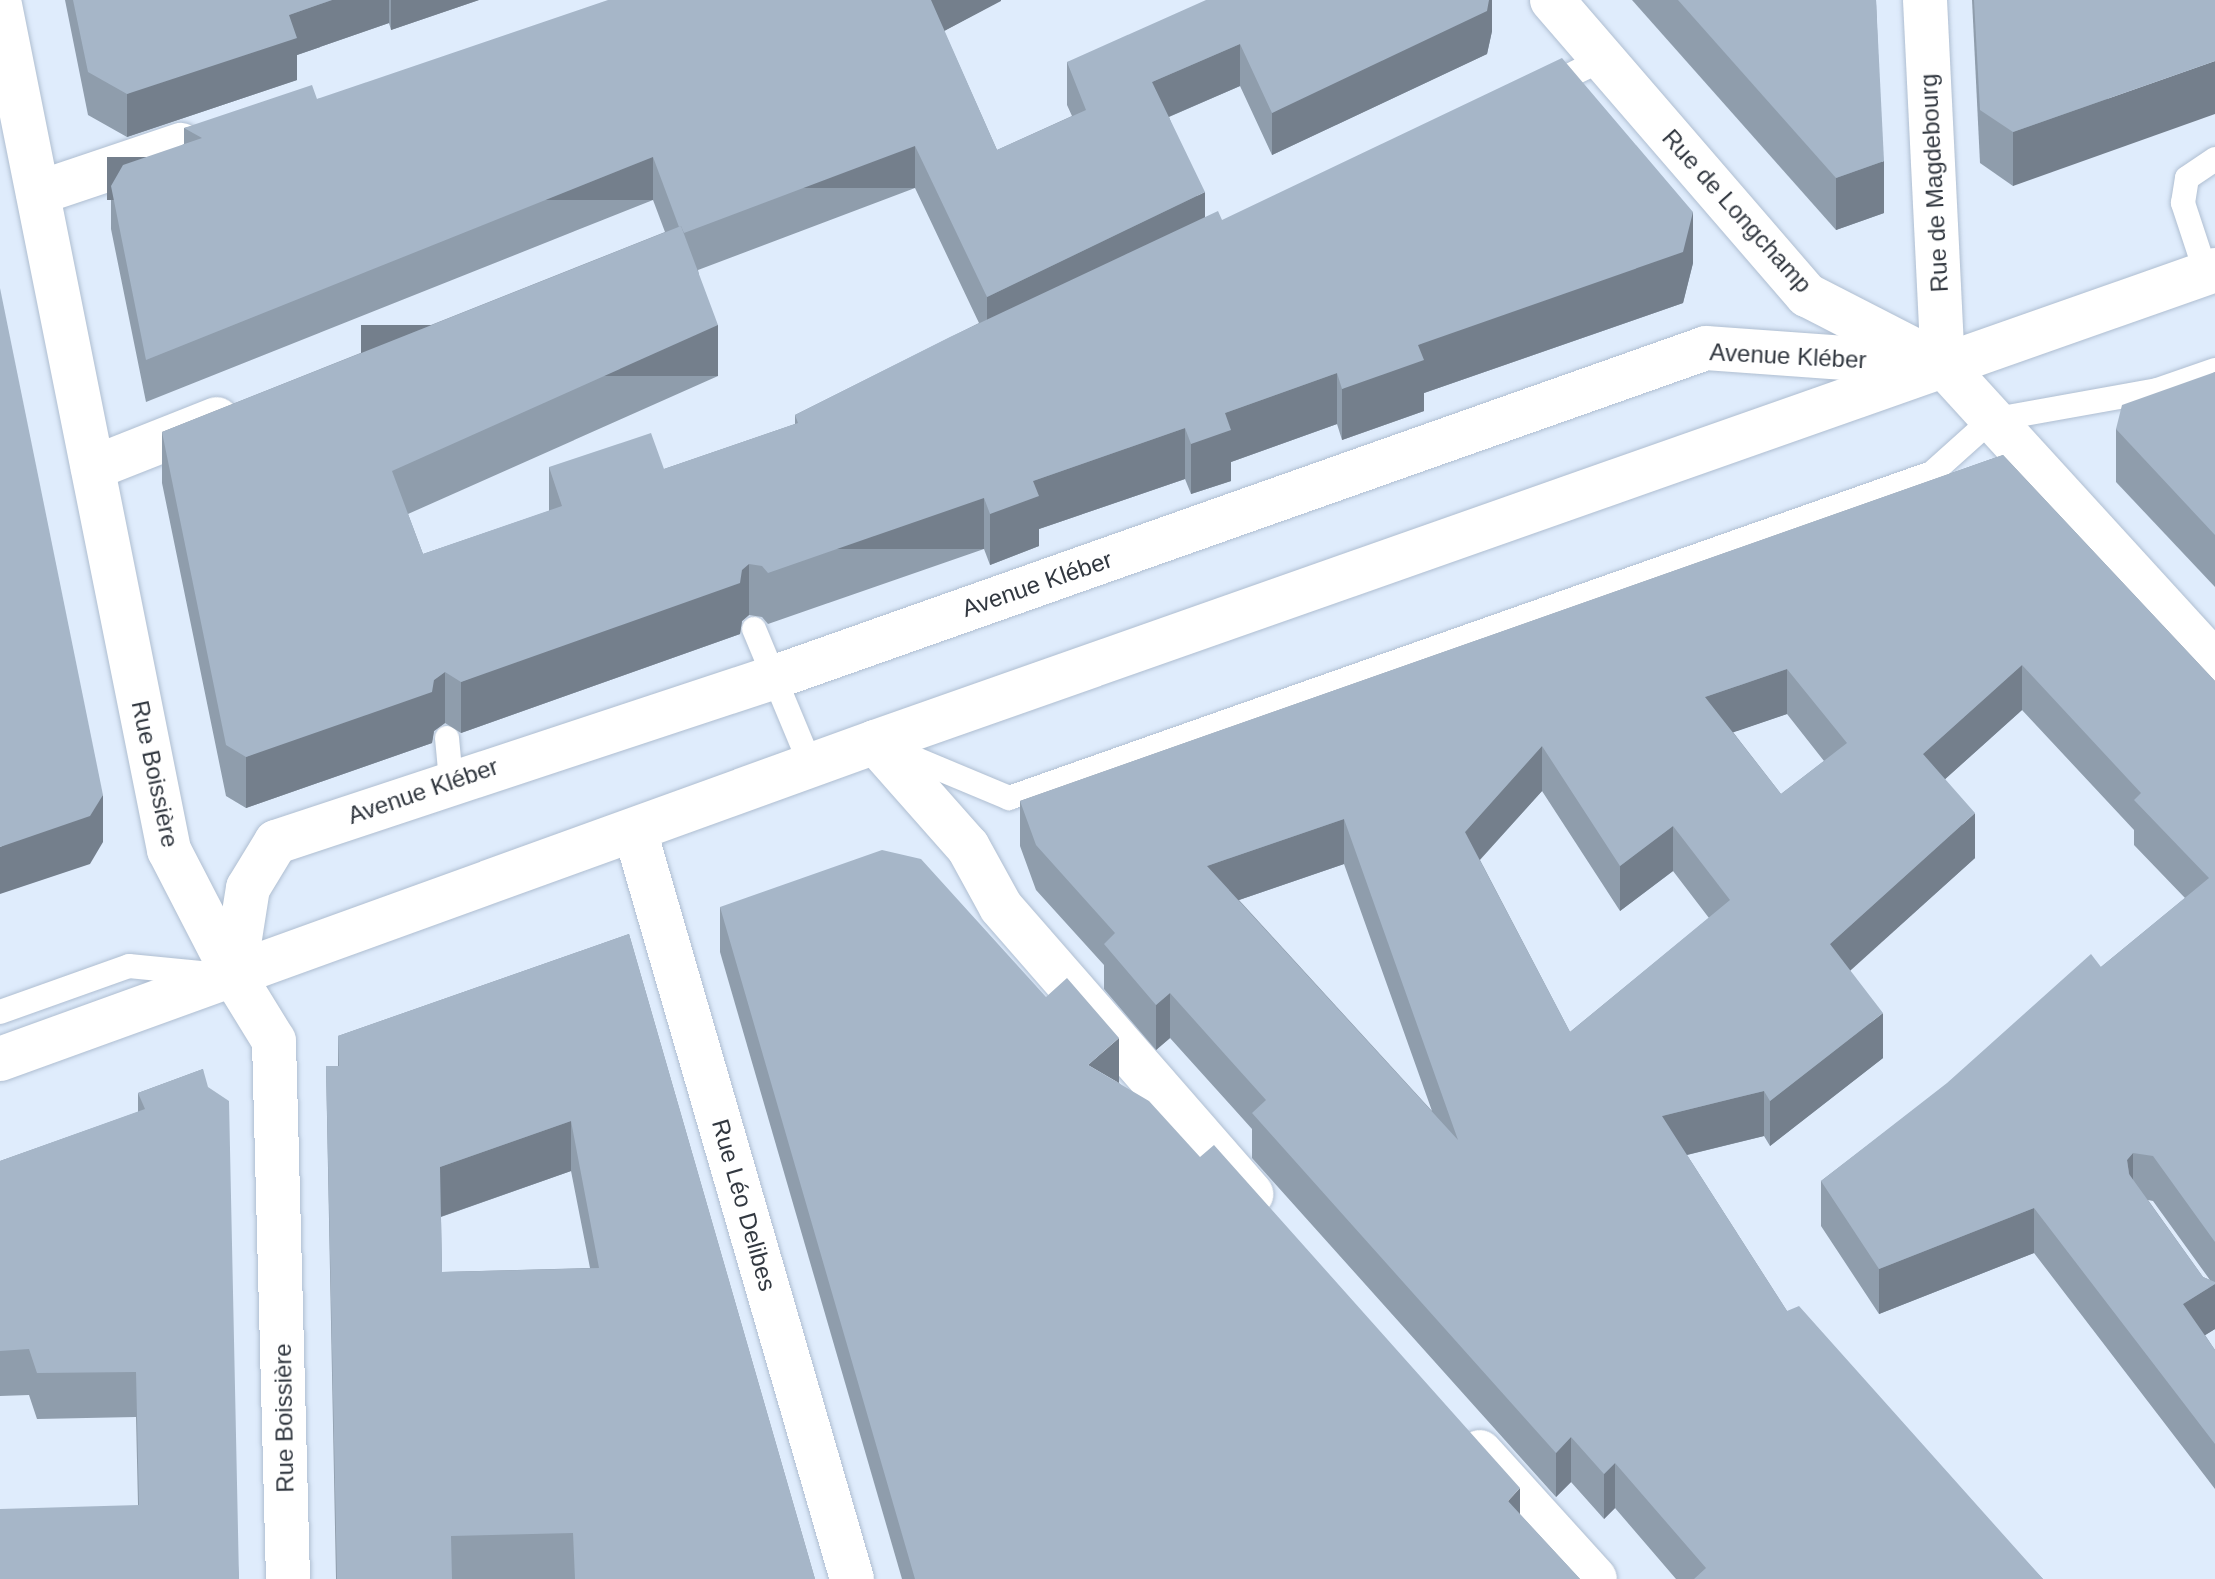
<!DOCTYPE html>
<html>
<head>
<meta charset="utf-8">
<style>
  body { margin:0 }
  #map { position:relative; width:2215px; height:1579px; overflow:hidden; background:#dfecfc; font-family:Arial,sans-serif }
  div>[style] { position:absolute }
  .roads { filter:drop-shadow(0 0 2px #afbed1) drop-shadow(0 0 2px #afbed1) }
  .service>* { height:24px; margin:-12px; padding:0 12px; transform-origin:12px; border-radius:12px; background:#fff }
  .minor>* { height:44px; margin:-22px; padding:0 22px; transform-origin:22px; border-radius:22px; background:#fff }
  .secondary>* { height:44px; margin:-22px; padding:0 22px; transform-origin:22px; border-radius:22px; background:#fff }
  .wall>* { inset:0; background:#8f9dac }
  .shaded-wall>* { inset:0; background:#747f8c; transform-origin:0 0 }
  .building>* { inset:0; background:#a6b6c8 }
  span { translate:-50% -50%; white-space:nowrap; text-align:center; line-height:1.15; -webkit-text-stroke:6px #fff; paint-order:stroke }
  .street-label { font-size:24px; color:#323840 }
</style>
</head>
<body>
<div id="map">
  <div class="roads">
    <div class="service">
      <div style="left:1544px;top:88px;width:66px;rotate:-26.2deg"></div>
      <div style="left:2206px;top:273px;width:74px;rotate:-108.2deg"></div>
      <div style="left:2183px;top:203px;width:25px;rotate:-81deg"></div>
      <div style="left:2187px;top:178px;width:34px;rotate:-34deg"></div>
      <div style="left:754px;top:629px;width:148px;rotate:67.4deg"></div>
      <div style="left:447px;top:738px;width:42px;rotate:84.6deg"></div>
      <div style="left:892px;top:749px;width:127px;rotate:22.7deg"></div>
      <div style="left:1009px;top:798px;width:979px;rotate:-19.4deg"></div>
      <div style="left:1932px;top:473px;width:79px;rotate:-41.9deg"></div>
      <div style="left:1991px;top:420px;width:169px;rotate:-10.2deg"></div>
      <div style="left:2157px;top:390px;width:61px;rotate:-19deg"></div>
      <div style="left:0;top:1012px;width:137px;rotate:-19.6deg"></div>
      <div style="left:129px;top:966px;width:82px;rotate:5.6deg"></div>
    </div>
    <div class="minor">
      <div style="left:1552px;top:0;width:390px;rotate:49.2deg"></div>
      <div style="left:1807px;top:295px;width:153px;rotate:27.2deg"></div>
      <div style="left:1943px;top:365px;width:403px;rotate:47.6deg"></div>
      <div style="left:1925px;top:0;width:365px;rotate:87.2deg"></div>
      <div style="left:0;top:5px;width:862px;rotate:78.69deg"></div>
      <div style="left:169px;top:850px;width:142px;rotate:62.7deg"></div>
      <div style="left:234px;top:976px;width:76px;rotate:58.4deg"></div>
      <div style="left:274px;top:1041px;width:538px;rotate:88.51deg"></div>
      <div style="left:38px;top:193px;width:151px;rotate:-18.6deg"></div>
      <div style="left:93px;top:468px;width:133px;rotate:-21.6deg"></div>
      <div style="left:875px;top:742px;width:140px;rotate:48.5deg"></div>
      <div style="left:968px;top:847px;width:68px;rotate:61.2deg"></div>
      <div style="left:1001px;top:907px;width:381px;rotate:48.9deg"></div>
      <div style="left:635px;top:831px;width:779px;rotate:73.82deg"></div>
      <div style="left:234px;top:976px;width:89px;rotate:-81deg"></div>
      <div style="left:248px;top:888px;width:54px;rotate:-58.7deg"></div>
      <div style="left:276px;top:842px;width:526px;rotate:-18.3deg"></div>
      <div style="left:775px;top:677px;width:987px;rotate:-19.46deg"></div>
      <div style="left:1706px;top:348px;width:238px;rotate:4.1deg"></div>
      <div style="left:1480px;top:1452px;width:171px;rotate:47.8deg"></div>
    </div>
    <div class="secondary">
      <div style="left:0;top:1059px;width:931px;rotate:-19.91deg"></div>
      <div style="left:875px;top:742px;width:1421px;rotate:-19.4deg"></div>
    </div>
  </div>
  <div class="wall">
    <div style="clip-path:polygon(65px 0,479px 0,391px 30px,389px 23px,297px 55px,297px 80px,127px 137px,88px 115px)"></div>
    <div style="clip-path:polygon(evenodd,1001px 0,944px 31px,997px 150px,1072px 116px,1067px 105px,1067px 62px,1492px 0,1492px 31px,1487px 54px,1272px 155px,1240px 86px,1169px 117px,1205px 217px,1222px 220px,1693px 263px,1683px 303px,1424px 393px,1424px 411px,1342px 440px,1337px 424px,1231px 462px,1231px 481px,1191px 494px,1185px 479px,1039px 529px,1039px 546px,990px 565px,984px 549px,768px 624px,762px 617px,749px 615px,742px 621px,740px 634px,461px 733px,445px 723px,434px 731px,432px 743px,246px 808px,226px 796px,162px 483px,162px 432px,665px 232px,653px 200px,146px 402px,111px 229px,111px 186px,184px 144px,184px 128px,317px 99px,1001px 0,915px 188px,979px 323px,795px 415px,795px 424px,664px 469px,549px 467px,549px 511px,423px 554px,408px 514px,718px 376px,698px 270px,915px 188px)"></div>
    <div style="clip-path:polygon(1632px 0,1876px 0,1884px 213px,1836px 230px)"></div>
    <div style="clip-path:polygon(1972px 0,2215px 0,2013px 186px,1980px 163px)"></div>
    <div style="clip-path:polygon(2215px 372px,2215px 587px,2116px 482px,2116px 429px)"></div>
    <div style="clip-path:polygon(evenodd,2003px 455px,2215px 681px,2215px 1329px,2205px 1335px,2215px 1350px,2215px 1489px,2034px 1253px,1879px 1314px,1821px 1226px,1821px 1181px,2101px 967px,2185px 898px,2134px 845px,2134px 830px,2022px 710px,1945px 779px,1975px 858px,1850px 970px,1883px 1058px,1770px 1146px,1764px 1136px,1687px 1155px,1787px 1311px,2043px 1579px,1676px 1579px,1615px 1508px,1604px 1519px,1571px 1482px,1556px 1497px,1252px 1158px,1252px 1129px,1170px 1038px,1156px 1050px,1104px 989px,1104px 965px,1036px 890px,1020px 846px,1020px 801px,2003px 455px,1787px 714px,1824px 761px,1781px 794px,1733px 732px,1787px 714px,2003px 455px,1542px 791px,1620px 911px,1673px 871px,1709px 918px,1570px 1032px,1480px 860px,1542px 791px,2003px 455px,1344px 864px,1432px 1111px,1239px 900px,1344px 864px,2003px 455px,2148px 1200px,2153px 1201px,2210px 1280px,2203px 1277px,2148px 1200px)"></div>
    <div style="clip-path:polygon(720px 907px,1119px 1083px,1580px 1579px,902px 1579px,720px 952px)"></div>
    <div style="clip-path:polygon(evenodd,629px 934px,815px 1579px,336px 1579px,326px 1066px,338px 1066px,338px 1036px,629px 934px,571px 1171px,590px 1268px,442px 1272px,441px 1217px,571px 1171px)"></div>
    <div style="clip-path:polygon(203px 1069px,239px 1579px,138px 1505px,136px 1417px,37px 1419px,29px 1395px,0 1396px,0 1161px,138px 1112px,138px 1093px)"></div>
  </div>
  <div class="shaded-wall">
    <div style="clip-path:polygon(332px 0,389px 0,389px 23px,297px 55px,297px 80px,127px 137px,127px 94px,289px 15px)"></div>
    <div style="clip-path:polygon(391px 0,479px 0,391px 30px)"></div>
    <div style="clip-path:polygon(929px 0,1001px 0,1001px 1px,929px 39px)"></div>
    <div style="clip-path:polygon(1489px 0,1492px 0,1492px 31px,1487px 54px,1272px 155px,1272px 113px)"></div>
    <div style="clip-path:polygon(1240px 44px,1240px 86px,1152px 124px,1152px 82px)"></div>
    <div style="clip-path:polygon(2215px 61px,2215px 114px,2013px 186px,2013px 132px)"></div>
    <div style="left:915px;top:146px;width:42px;height:250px;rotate:90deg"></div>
    <div style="left:653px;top:157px;width:43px;height:546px;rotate:90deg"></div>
    <div style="clip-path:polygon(1884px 161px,1884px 213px,1836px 230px,1836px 178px)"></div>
    <div style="clip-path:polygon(1205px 192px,1205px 234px,987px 340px,987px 297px)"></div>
    <div style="clip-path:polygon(1693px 212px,1693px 263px,1683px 303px,1424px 393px,1424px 411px,1342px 440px,1342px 389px,1418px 345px)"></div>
    <div style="left:718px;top:325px;width:51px;height:357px;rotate:90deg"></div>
    <div style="clip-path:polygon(1337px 373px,1337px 424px,1231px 462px,1231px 481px,1191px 494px,1191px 444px,1225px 413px)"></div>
    <div style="clip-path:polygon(1185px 428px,1185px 479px,1039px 529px,1039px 546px,990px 565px,990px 514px,1033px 481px)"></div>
    <div style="left:984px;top:498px;width:51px;height:229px;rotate:90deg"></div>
    <div style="clip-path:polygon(749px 564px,749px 615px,742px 621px,740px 634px,461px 733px,461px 682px)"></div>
    <div style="clip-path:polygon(2022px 665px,2022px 710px,1923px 799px,1923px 754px)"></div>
    <div style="clip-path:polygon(1787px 669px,1787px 714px,1705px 742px,1705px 697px)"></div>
    <div style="clip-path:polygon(445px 672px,445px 723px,434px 731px,432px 743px,246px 808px,246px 757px,434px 680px)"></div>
    <div style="clip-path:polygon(1542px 746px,1542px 791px,1465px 876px,1465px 832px)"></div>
    <div style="clip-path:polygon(103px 795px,103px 842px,90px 864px,0 894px,0 847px)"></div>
    <div style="clip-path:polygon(1975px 813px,1975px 858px,1830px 989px,1830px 944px)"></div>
    <div style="clip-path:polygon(1344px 819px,1344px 864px,1207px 911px,1207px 866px)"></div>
    <div style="clip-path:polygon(1673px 826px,1673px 871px,1620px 911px,1620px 866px)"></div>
    <div style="clip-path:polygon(1170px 993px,1170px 1038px,1156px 1050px,1156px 1005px)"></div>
    <div style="clip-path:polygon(1883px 1013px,1883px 1058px,1770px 1146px,1770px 1101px)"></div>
    <div style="clip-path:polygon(1119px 1038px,1119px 1083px,1088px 1065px)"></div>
    <div style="clip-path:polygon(1764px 1091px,1764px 1136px,1662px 1161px,1662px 1116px)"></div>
    <div style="clip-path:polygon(571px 1121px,571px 1171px,440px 1217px,440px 1167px)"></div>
    <div style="clip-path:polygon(2133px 1153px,2133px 1197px,2127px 1160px)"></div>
    <div style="clip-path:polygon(2034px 1208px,2034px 1253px,1879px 1314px,1879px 1269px)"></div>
    <div style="clip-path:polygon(2215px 1284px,2215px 1329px,2183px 1349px,2183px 1304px)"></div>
    <div style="clip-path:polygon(1571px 1437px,1571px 1482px,1556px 1497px,1556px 1453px)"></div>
    <div style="clip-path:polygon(1615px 1463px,1615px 1508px,1604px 1519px,1604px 1474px)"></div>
    <div style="clip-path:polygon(1520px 1488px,1520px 1533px,1508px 1501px)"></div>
  </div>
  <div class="building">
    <div style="clip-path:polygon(73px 0,332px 0,289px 15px,297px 38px,127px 94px,88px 72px)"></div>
    <div style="clip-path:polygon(608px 0,931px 0,997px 150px,1086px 110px,1067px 62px,1206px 0,1489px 0,1487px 11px,1272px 113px,1240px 44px,1152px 82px,1205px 192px,987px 297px,915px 146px,684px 233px,681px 226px,679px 227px,653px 157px,146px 360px,111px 186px,123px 165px,202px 138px,184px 128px,312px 85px,317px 99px)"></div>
    <div style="clip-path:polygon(1678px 0,1876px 0,1884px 161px,1836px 178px)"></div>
    <div style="clip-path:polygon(1974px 0,2215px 0,2215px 61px,2013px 132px,1980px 110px)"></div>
    <div style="clip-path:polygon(1562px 58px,1693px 212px,1683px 252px,1418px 345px,1424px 360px,1342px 389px,1337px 373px,1225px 413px,1231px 430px,1191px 444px,1185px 428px,1033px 481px,1039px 496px,990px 514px,984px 498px,768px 573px,762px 566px,749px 564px,742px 570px,740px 583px,461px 682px,445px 672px,434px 680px,432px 692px,246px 757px,226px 745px,162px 432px,681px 226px,718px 325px,392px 471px,423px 554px,562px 506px,549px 467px,651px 433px,664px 469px,798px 423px,795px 415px,950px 337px,1218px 211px,1222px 220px)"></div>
    <div style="clip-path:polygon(0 288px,103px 795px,90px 816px,0 847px)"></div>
    <div style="clip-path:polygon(2215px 372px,2215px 535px,2116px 429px,2122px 405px)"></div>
    <div style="clip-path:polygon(evenodd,2003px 455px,2215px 681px,2215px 1242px,2153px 1156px,2133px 1153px,2127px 1160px,2129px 1174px,2203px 1277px,2215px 1282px,2215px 1284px,2183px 1304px,2215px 1350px,2215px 1444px,2034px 1208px,1879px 1269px,1821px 1181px,1947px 1083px,2091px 954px,2101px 967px,2209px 878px,2134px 800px,2141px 793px,2022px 665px,1923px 754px,1975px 813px,1830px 944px,1883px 1013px,1770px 1101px,1764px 1091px,1662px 1116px,1787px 1311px,1799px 1306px,2043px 1579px,1694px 1579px,1706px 1568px,1615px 1463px,1604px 1474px,1571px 1437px,1556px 1453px,1252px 1113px,1266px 1100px,1170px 993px,1156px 1005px,1104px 944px,1115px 933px,1036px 845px,1020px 801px,2003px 455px,1787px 669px,1847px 743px,1781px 794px,1705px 697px,1787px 669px,2003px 455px,1542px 746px,1620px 866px,1673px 826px,1730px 900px,1570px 1032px,1465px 832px,1542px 746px,2003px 455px,1344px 819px,1458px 1140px,1207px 866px,1344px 819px)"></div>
    <div style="clip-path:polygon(882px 850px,921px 859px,1046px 997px,1067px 978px,1119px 1038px,1088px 1065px,1149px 1101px,1200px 1157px,1214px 1145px,1520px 1488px,1508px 1501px,1580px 1579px,915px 1579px,720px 907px)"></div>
    <div style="clip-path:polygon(evenodd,629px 934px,815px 1579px,575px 1579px,573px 1533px,451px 1536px,452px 1579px,337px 1579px,326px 1066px,339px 1066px,338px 1036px,629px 934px,571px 1121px,599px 1268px,442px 1272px,440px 1167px,571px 1121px)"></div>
    <div style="clip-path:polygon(203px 1069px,208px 1087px,229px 1101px,239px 1579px,0 1579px,0 1509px,139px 1505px,136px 1372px,37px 1373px,29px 1349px,0 1351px,0 1161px,145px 1109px,138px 1093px)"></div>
  </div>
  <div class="street-label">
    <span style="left:1934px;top:183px;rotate:-93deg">Rue de Magdebourg</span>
    <span style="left:1737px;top:211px;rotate:48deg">Rue de Longchamp</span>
    <span style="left:1788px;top:356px;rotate:3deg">Avenue Kléber</span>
    <span style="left:1037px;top:584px;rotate:-19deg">Avenue Kléber</span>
    <span style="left:155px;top:774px;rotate:78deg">Rue Boissière</span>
    <span style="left:423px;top:791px;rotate:-19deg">Avenue Kléber</span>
    <span style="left:744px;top:1205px;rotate:74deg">Rue Léo Delibes</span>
    <span style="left:284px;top:1418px;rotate:-91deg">Rue Boissière</span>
  </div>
</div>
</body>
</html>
